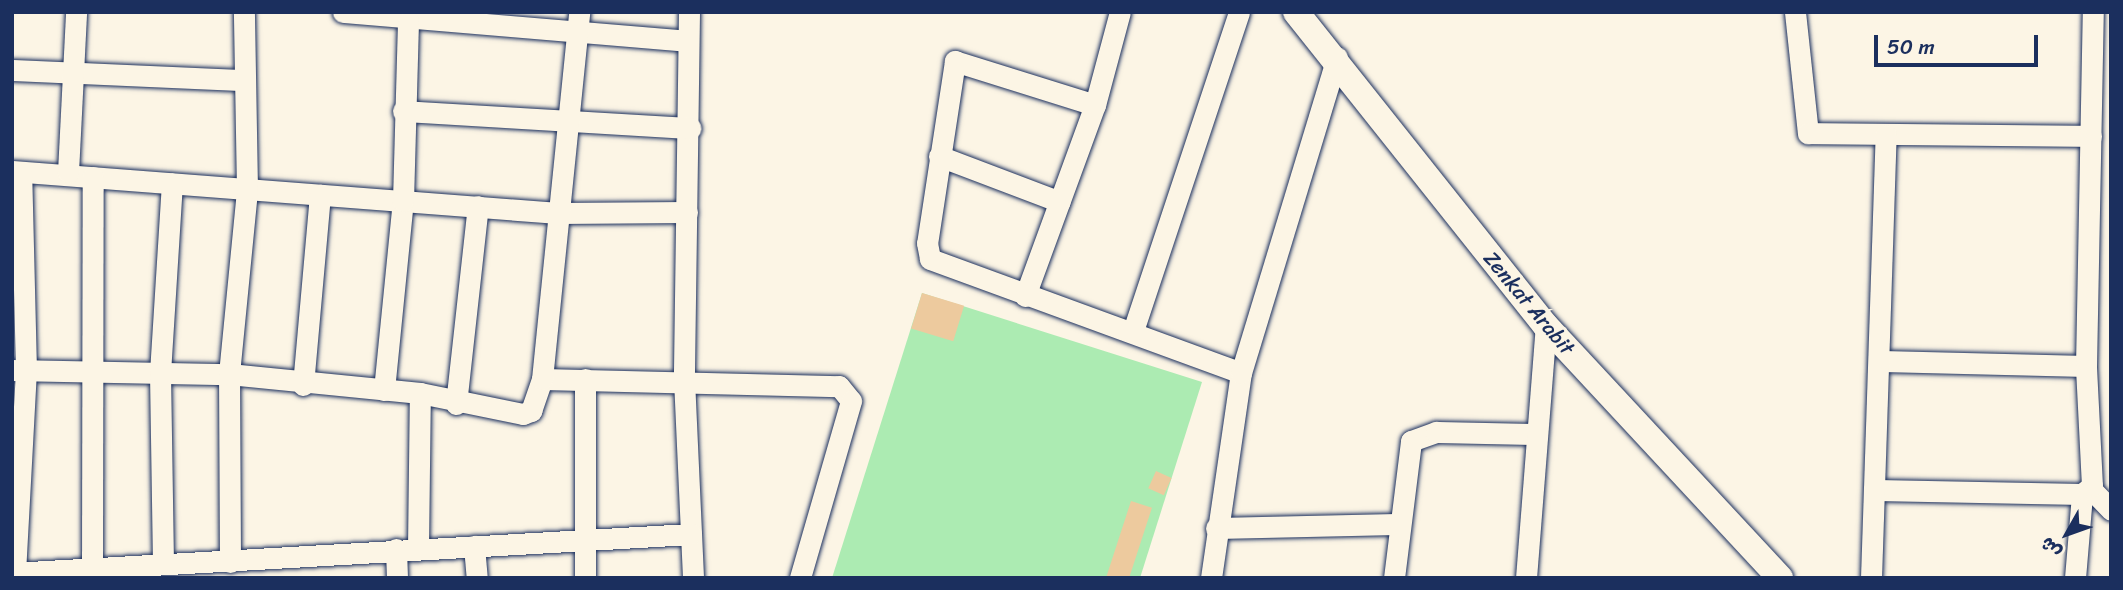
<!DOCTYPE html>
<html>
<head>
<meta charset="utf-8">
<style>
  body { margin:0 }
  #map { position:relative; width:2123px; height:590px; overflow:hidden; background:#fcf5e5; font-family:Sriracha,"Playpen Sans Arabic",sans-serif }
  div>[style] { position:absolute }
  .green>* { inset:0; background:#acebb2 }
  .building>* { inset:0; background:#edca9e; transform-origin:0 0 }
  .roads { filter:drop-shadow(0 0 2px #1b2f5e) drop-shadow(0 0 2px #1b2f5e) }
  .minor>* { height:21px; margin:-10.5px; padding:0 10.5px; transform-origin:10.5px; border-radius:10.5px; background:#fcf5e5 }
  .tertiary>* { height:26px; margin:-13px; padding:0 13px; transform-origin:13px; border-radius:13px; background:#fcf5e5 }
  span { translate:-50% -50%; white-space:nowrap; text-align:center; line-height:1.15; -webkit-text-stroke:6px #fcf5e5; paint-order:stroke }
  .street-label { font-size:21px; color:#1b2f5e }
  .frame { position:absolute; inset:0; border:14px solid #1b2f5e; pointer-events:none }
  .north { position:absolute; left:2032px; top:499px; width:70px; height:70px; -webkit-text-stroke:5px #fcf5e5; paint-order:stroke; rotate:230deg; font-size:19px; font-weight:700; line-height:28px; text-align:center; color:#1b2f5e }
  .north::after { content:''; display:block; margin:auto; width:24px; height:32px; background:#1b2f5e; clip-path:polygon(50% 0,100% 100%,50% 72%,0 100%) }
  .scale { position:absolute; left:1874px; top:35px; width:164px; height:32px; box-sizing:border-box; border:4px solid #1b2f5e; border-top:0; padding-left:9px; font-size:21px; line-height:24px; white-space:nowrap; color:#1b2f5e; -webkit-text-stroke:5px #fcf5e5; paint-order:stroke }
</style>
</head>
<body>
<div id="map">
  <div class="green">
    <div style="clip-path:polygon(922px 293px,1202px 382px,1140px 578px,832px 578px)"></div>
  </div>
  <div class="building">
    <div style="left:922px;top:293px;width:44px;height:37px;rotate:17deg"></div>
    <div style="left:1156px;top:471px;width:17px;height:19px;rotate:24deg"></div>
    <div style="left:1131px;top:501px;width:22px;height:81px;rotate:18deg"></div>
  </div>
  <div class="roads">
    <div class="minor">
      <div style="left:343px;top:12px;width:346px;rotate:4.8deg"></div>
      <div style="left:689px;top:12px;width:367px;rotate:90.8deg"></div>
      <div style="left:684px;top:379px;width:199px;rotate:87.4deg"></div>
      <div style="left:1795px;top:12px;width:122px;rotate:83.9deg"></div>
      <div style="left:1808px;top:133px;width:283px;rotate:0.6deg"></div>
      <div style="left:12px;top:70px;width:229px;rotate:2.5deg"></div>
      <div style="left:1095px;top:105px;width:147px;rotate:-162.6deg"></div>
      <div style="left:955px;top:61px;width:184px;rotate:98.7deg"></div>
      <div style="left:927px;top:243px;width:16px;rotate:79deg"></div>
      <div style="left:930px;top:259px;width:331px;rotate:20.1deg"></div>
      <div style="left:403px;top:111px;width:288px;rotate:3.4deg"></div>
      <div style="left:939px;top:156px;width:129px;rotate:20.8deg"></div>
      <div style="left:12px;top:171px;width:548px;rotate:4.4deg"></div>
      <div style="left:558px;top:213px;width:129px;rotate:-0.4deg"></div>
      <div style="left:68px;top:172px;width:160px;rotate:-87.1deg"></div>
      <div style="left:1025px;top:296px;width:203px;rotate:-69.9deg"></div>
      <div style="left:1095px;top:105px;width:96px;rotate:-75deg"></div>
      <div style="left:1133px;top:331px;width:336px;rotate:-71.6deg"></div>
      <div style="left:1882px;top:361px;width:204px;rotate:1.4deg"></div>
      <div style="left:12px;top:370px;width:217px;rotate:1.1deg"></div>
      <div style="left:229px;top:374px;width:192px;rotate:5.7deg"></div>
      <div style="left:420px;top:393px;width:105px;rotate:11.5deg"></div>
      <div style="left:523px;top:414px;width:9px;rotate:-21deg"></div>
      <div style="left:531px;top:411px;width:34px;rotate:-71deg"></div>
      <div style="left:542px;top:379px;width:297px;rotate:1.4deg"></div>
      <div style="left:839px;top:386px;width:19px;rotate:51deg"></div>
      <div style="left:851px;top:401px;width:184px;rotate:106.1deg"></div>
      <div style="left:542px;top:379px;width:369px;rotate:-84.2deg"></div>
      <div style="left:303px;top:385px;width:191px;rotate:-84.9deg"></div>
      <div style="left:384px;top:390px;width:190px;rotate:-84.3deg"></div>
      <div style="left:403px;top:201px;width:179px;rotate:-88.4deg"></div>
      <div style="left:456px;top:404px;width:199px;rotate:-83.7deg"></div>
      <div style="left:2091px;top:489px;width:29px;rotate:46deg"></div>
      <div style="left:1876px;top:490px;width:206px;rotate:1.1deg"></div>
      <div style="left:1216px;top:528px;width:181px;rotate:-1.3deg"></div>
      <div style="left:474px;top:546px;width:32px;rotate:85deg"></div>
      <div style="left:418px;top:548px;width:155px;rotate:-89.3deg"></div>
      <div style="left:396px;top:549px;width:29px;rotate:88deg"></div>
      <div style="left:230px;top:562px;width:188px;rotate:-90.3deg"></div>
      <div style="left:229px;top:374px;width:186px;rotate:-84.4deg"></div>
      <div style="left:247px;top:189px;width:177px;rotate:-91deg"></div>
      <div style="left:163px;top:564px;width:191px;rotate:-90.9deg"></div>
      <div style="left:160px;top:373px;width:190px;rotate:-86.4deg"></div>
      <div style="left:92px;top:568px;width:391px;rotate:-89.9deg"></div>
      <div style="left:12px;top:573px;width:680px;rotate:-3.29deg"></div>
      <div style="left:15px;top:573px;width:202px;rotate:-86.9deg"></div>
      <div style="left:26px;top:371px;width:199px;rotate:-91.4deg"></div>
      <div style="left:585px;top:578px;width:199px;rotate:-90deg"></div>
      <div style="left:1211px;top:578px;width:207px;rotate:-81.7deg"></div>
      <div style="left:1241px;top:373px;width:330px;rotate:-73.1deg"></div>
      <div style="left:1394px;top:578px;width:138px;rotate:-82.9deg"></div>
      <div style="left:1411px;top:441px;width:27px;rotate:-20deg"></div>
      <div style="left:1436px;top:432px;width:98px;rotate:1.2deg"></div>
      <div style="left:1526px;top:578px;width:253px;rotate:-85.5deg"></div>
      <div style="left:1871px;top:578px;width:443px;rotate:-88.1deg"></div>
      <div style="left:2075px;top:578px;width:84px;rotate:-85.2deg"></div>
      <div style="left:2082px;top:494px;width:13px;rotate:-39deg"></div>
      <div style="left:2092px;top:486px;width:120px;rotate:-92.9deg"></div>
      <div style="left:2086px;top:366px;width:354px;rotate:-88.9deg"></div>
    </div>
    <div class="tertiary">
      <div style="left:1296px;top:12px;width:401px;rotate:51.5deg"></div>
      <div style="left:1546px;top:326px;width:344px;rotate:47.1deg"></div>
    </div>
  </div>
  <div class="street-label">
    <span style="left:1529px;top:303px;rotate:50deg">Zenkat Arabit</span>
  </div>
  <div class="frame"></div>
  <div class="north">ش</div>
  <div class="scale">50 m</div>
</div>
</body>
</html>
